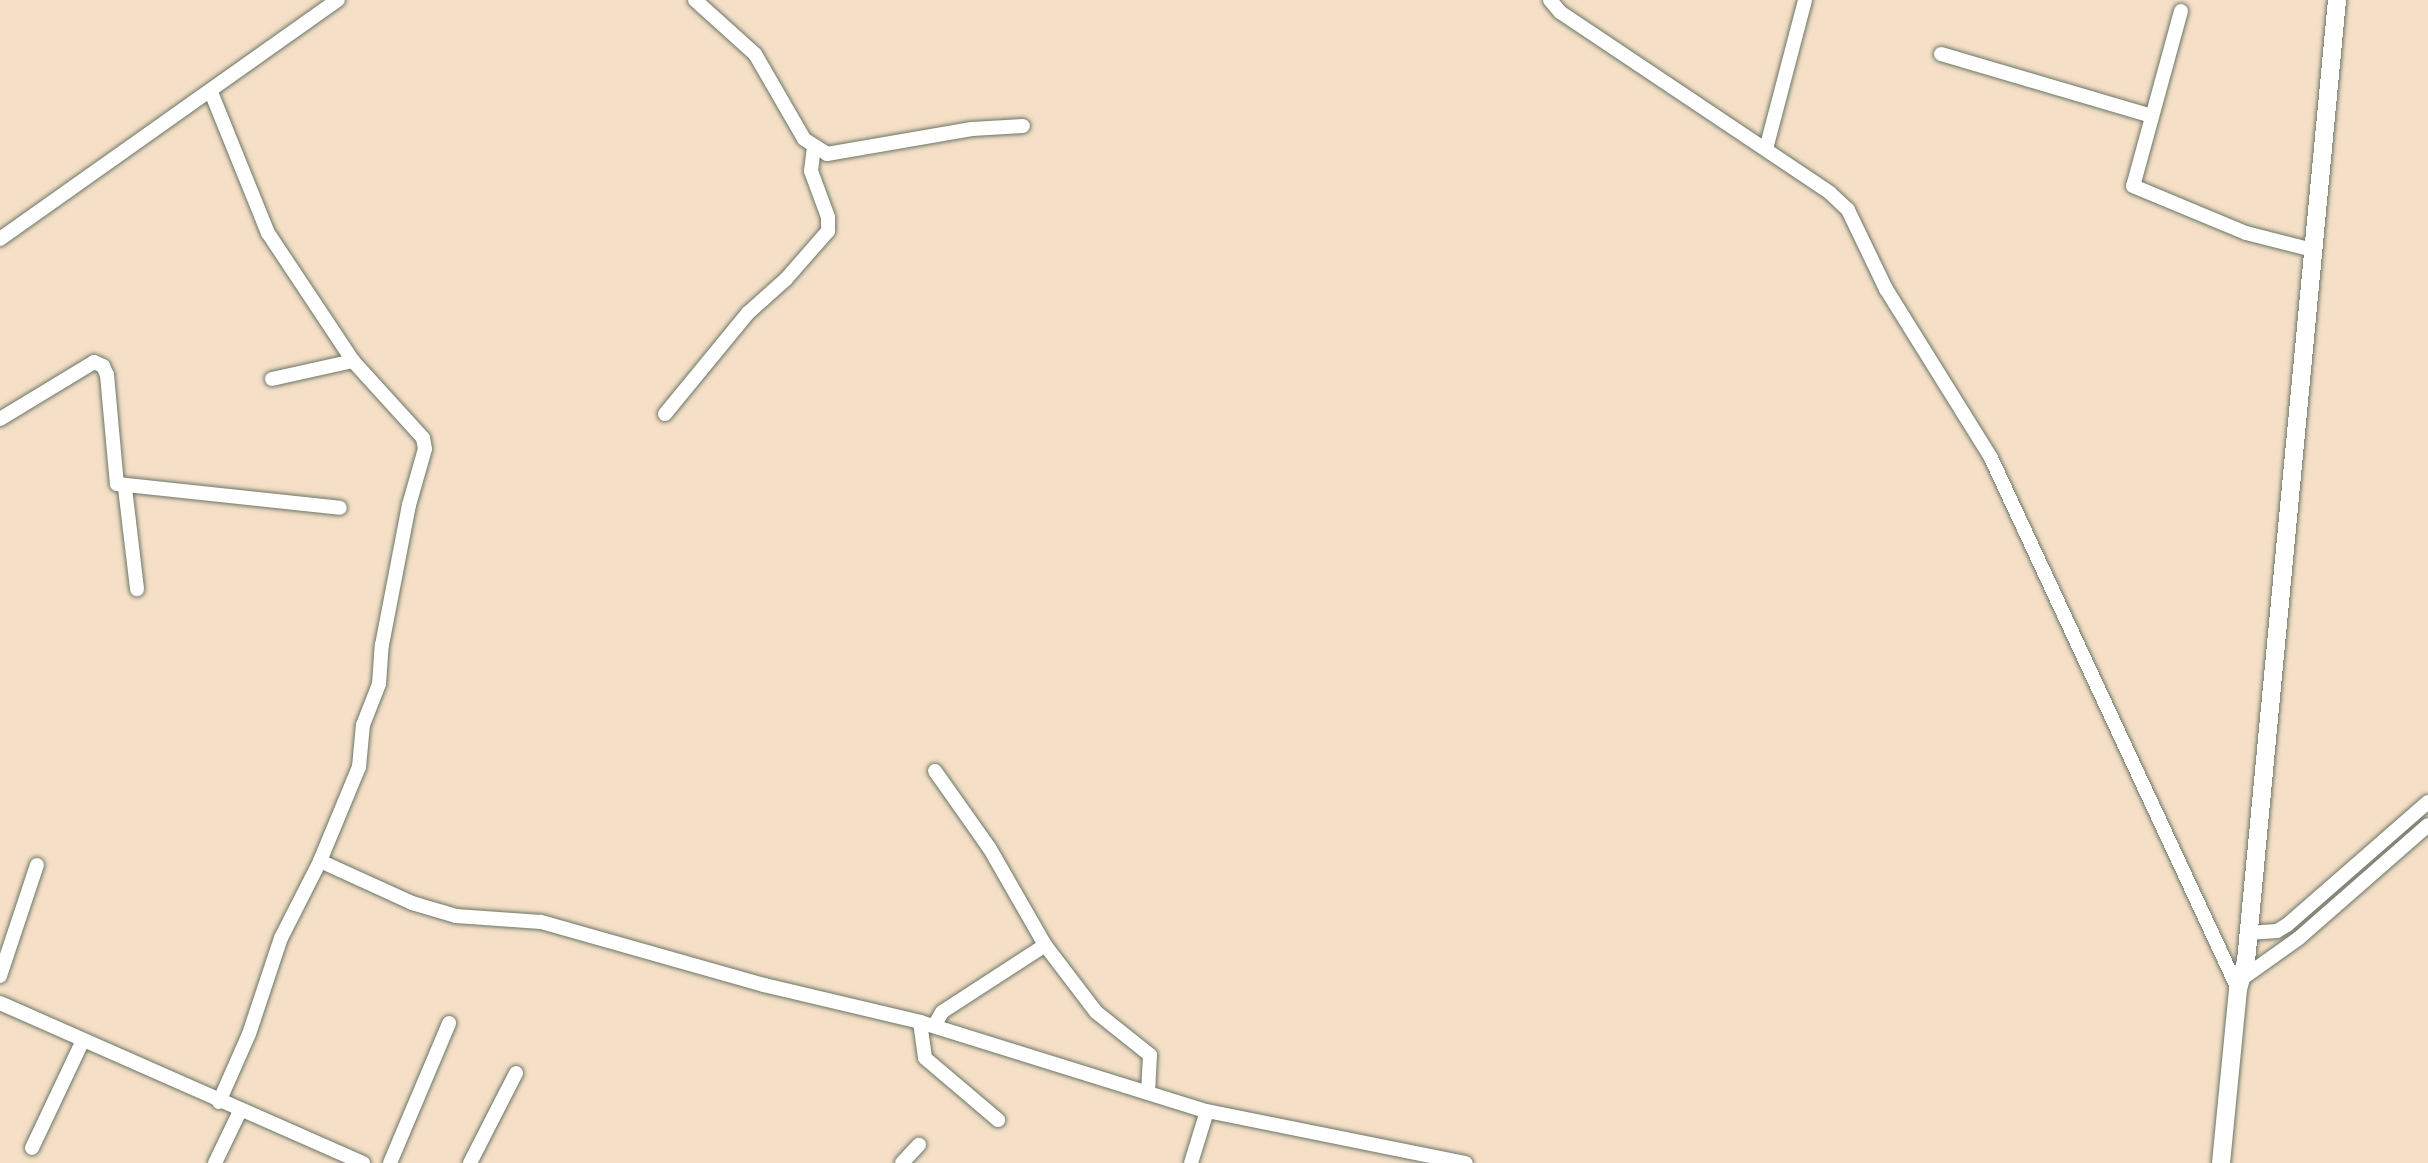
<!DOCTYPE html>
<html>
<head>
<meta charset="utf-8">
<style>
  body { margin:0 }
  #map { position:relative; width:2428px; height:1163px; overflow:hidden; background:#f5dfc6; font-family:Itim,sans-serif }
  div>[style] { position:absolute }
  .roads { filter:drop-shadow(0 0 2px #6a7667) drop-shadow(0 0 2px #6a7667) }
  .minor>* { height:14px; margin:-7px; padding:0 7px; transform-origin:7px; border-radius:7px; background:#fff }
  .major>* { height:18px; margin:-9px; padding:0 9px; transform-origin:9px; border-radius:9px; background:#fff }
  span { translate:-50% -50%; white-space:nowrap; text-align:center; line-height:1.15; -webkit-text-stroke:7px #f7f3e8; paint-order:stroke }
</style>
</head>
<body>
<div id="map">
  <div class="roads">
    <div class="minor">
      <div style="left:695px;top:0;width:81px;rotate:42deg"></div>
      <div style="left:755px;top:54px;width:98px;rotate:60deg"></div>
      <div style="left:804px;top:139px;width:27px;rotate:33deg"></div>
      <div style="left:827px;top:154px;width:147px;rotate:-9.8deg"></div>
      <div style="left:972px;top:129px;width:51px;rotate:-3.4deg"></div>
      <div style="left:1550px;top:0;width:16px;rotate:50deg"></div>
      <div style="left:1560px;top:12px;width:325px;rotate:33.8deg"></div>
      <div style="left:1830px;top:193px;width:25px;rotate:43deg"></div>
      <div style="left:1848px;top:210px;width:88px;rotate:64.3deg"></div>
      <div style="left:1886px;top:289px;width:199px;rotate:58.1deg"></div>
      <div style="left:1991px;top:458px;width:586px;rotate:65.05deg"></div>
      <div style="left:2181px;top:11px;width:181px;rotate:105.3deg"></div>
      <div style="left:2133px;top:186px;width:122px;rotate:22.6deg"></div>
      <div style="left:2246px;top:233px;width:69px;rotate:14.2deg"></div>
      <div style="left:1941px;top:54px;width:219px;rotate:16.4deg"></div>
      <div style="left:211px;top:92px;width:152px;rotate:68deg"></div>
      <div style="left:268px;top:233px;width:154px;rotate:56.4deg"></div>
      <div style="left:1766px;top:149px;width:154px;rotate:-75.3deg"></div>
      <div style="left:0;top:239px;width:414px;rotate:-35.3deg"></div>
      <div style="left:665px;top:414px;width:131px;rotate:-50.6deg"></div>
      <div style="left:748px;top:313px;width:51px;rotate:-41.8deg"></div>
      <div style="left:786px;top:279px;width:64px;rotate:-48.8deg"></div>
      <div style="left:828px;top:231px;width:14px;rotate:-90deg"></div>
      <div style="left:828px;top:217px;width:49px;rotate:-110.3deg"></div>
      <div style="left:811px;top:171px;width:24px;rotate:-83deg"></div>
      <div style="left:0;top:419px;width:110px;rotate:-31.2deg"></div>
      <div style="left:94px;top:362px;width:10px;rotate:24deg"></div>
      <div style="left:103px;top:366px;width:10px;rotate:66deg"></div>
      <div style="left:107px;top:375px;width:109px;rotate:84.8deg"></div>
      <div style="left:117px;top:484px;width:224px;rotate:6.1deg"></div>
      <div style="left:125px;top:488px;width:102px;rotate:83.2deg"></div>
      <div style="left:935px;top:771px;width:95px;rotate:54.8deg"></div>
      <div style="left:990px;top:849px;width:111px;rotate:60.2deg"></div>
      <div style="left:1045px;top:945px;width:84px;rotate:52.7deg"></div>
      <div style="left:1096px;top:1012px;width:69px;rotate:38.5deg"></div>
      <div style="left:1150px;top:1055px;width:38px;rotate:93deg"></div>
      <div style="left:320px;top:861px;width:101px;rotate:24.5deg"></div>
      <div style="left:412px;top:903px;width:46px;rotate:16.5deg"></div>
      <div style="left:456px;top:916px;width:85px;rotate:4deg"></div>
      <div style="left:541px;top:922px;width:232px;rotate:15.8deg"></div>
      <div style="left:764px;top:985px;width:160px;rotate:13.3deg"></div>
      <div style="left:920px;top:1022px;width:295px;rotate:17.3deg"></div>
      <div style="left:1202px;top:1110px;width:269px;rotate:11.4deg"></div>
      <div style="left:2248px;top:933px;width:29px;rotate:-4deg"></div>
      <div style="left:2277px;top:931px;width:12px;rotate:-31deg"></div>
      <div style="left:2287px;top:925px;width:187px;rotate:-41.1deg"></div>
      <div style="left:0;top:976px;width:117px;rotate:-71.6deg"></div>
      <div style="left:2240px;top:980px;width:72px;rotate:-35.4deg"></div>
      <div style="left:2299px;top:938px;width:171px;rotate:-41.2deg"></div>
      <div style="left:0;top:1003px;width:397px;rotate:23.8deg"></div>
      <div style="left:920px;top:1022px;width:36px;rotate:82deg"></div>
      <div style="left:925px;top:1058px;width:96px;rotate:40.3deg"></div>
      <div style="left:934px;top:1026px;width:16px;rotate:-60deg"></div>
      <div style="left:942px;top:1012px;width:123px;rotate:-33deg"></div>
      <div style="left:219px;top:1102px;width:74px;rotate:-66.2deg"></div>
      <div style="left:249px;top:1034px;width:101px;rotate:-71.6deg"></div>
      <div style="left:281px;top:938px;width:86px;rotate:-63.1deg"></div>
      <div style="left:320px;top:861px;width:102px;rotate:-67.5deg"></div>
      <div style="left:359px;top:767px;width:42px;rotate:-84.6deg"></div>
      <div style="left:363px;top:725px;width:44px;rotate:-68.7deg"></div>
      <div style="left:379px;top:684px;width:39px;rotate:-86deg"></div>
      <div style="left:382px;top:645px;width:143px;rotate:-79.1deg"></div>
      <div style="left:409px;top:505px;width:58px;rotate:-74.1deg"></div>
      <div style="left:425px;top:449px;width:11px;rotate:-100deg"></div>
      <div style="left:423px;top:438px;width:104px;rotate:-132.3deg"></div>
      <div style="left:353px;top:361px;width:83px;rotate:167.5deg"></div>
      <div style="left:32px;top:1148px;width:119px;rotate:-64.7deg"></div>
      <div style="left:215px;top:1163px;width:58px;rotate:-64.3deg"></div>
      <div style="left:390px;top:1163px;width:152px;rotate:-67.1deg"></div>
      <div style="left:470px;top:1163px;width:101px;rotate:-62.9deg"></div>
      <div style="left:902px;top:1163px;width:25px;rotate:-47deg"></div>
      <div style="left:1191px;top:1163px;width:54px;rotate:-72.9deg"></div>
    </div>
    <div class="major">
      <div style="left:2221px;top:1163px;width:175px;rotate:-84.4deg"></div>
      <div style="left:2238px;top:989px;width:29px;rotate:-74deg"></div>
      <div style="left:2246px;top:961px;width:965px;rotate:-84.59deg"></div>
    </div>
  </div>
</div>
</body>
</html>
